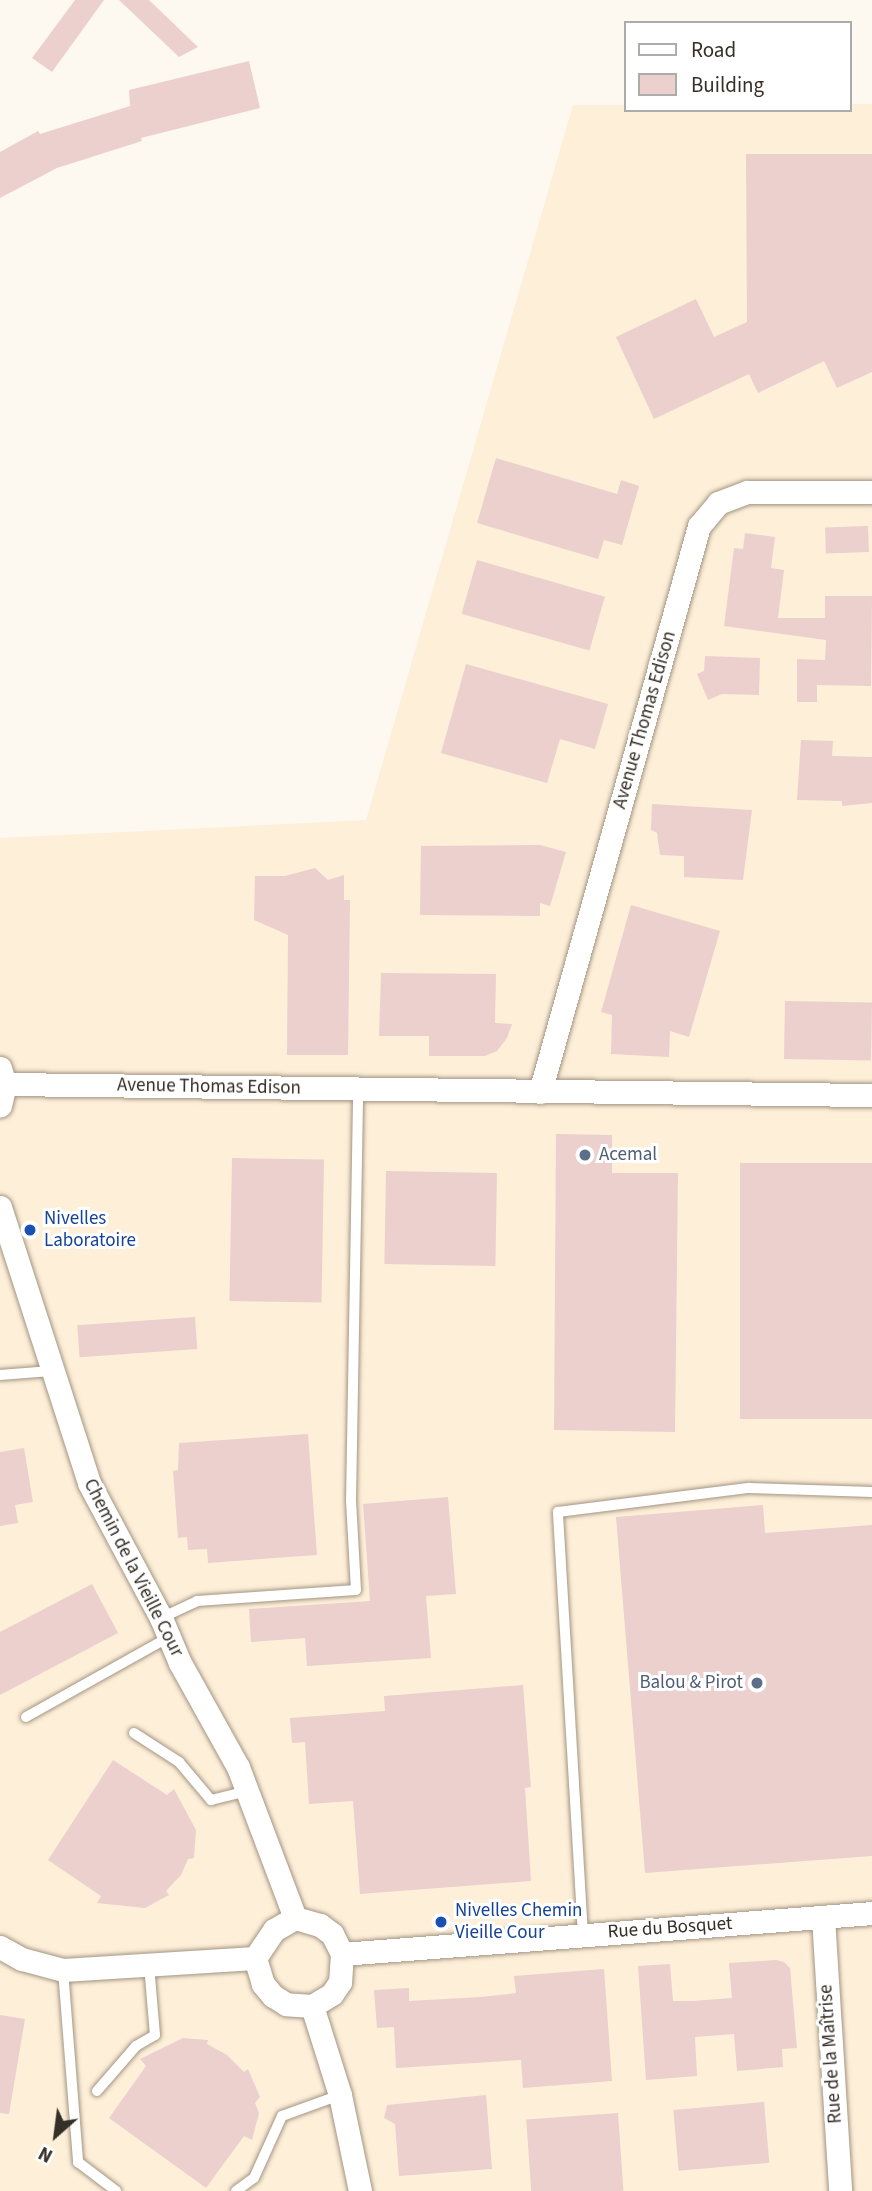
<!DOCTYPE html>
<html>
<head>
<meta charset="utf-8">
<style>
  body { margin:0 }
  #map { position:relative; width:872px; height:2191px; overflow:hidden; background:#fef9f0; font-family:"Source Sans 3",sans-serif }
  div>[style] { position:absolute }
  .built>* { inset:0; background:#feefd9 }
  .building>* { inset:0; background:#ebd0cd; transform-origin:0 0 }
  .roads { filter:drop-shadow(0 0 2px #a29582) drop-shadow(0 0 2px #a29582) }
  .lane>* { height:10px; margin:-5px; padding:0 5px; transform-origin:5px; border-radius:5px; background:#fff }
  .street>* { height:23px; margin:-11.5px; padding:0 11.5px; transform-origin:11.5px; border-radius:11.5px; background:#fff }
  .dots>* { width:19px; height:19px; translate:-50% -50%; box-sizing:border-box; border:4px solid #fff; border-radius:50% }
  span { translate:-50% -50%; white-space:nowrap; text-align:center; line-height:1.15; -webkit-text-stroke:6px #fff; paint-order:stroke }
  .street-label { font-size:19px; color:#342f27 }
  .service-label { font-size:19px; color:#4e5e75 }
  .left { translate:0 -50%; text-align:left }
  .right { translate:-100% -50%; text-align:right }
  .transit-label { font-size:19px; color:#164399 }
  .legend { position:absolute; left:624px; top:21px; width:228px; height:91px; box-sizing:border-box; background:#fff; border:2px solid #aeaca9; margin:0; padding:9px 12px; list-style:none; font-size:21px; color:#342f27 }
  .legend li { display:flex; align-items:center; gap:14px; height:35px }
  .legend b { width:35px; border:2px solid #aeaca9 }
  .north { position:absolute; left:21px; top:2100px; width:70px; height:70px; -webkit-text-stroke:5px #fff; paint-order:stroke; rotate:208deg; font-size:19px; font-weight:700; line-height:28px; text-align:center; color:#342f27 }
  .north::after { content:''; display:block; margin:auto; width:24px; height:32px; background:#342f27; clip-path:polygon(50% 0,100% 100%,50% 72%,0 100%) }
</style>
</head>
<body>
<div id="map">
  <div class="built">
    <div style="clip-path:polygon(849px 104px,872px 104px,872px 2191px,0 2191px,0 838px,366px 820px,573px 105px,625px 105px,625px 110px,849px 110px)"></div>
  </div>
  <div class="building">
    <div style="clip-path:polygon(75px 0,104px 0,52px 72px,32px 58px)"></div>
    <div style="clip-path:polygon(119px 0,149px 0,198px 47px,179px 57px)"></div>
    <div style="clip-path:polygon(249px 61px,260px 108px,141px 138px,142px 141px,57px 168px,0 198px,0 152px,38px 131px,40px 134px,130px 106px,129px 90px)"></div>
    <div style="clip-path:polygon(746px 154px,872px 154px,872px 372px,837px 388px,824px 361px,758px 393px,749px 374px,654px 419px,616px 337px,696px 299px,714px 337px,747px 322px)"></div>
    <div style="clip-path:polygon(496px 458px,617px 494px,621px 480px,639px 486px,622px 545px,604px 540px,598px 559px,477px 523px)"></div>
    <div style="left:868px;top:526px;width:26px;height:43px;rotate:88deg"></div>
    <div style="clip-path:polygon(745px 533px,775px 537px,771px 568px,784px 570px,778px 618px,825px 618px,825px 596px,872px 596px,871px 686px,817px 685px,817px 702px,797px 702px,797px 659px,825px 660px,826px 640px,724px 626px,734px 548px,743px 549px)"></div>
    <div style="left:477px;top:560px;width:133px;height:56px;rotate:16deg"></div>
    <div style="clip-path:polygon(705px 656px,760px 658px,759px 695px,722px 694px,708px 700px,697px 674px,704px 671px)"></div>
    <div style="clip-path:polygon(466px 664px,608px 704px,595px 749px,560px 739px,547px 783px,441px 753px)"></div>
    <div style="clip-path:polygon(801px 740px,833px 741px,832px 756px,872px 757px,872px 803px,842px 806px,842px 801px,797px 800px)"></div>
    <div style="clip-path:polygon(652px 804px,752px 810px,743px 880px,684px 877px,684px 856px,660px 855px,657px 833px,651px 830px)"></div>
    <div style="clip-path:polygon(540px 845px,566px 852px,550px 906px,540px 903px,540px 916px,420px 915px,421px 846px)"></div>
    <div style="clip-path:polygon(315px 868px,328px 880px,344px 875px,344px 900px,350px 900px,348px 1055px,287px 1055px,288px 935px,254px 920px,255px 876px,285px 876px)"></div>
    <div style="clip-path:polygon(631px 905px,720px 931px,689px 1037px,670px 1031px,669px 1057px,611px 1054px,612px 1015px,601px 1012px)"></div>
    <div style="clip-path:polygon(381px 973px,496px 974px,495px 1023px,512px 1024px,507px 1038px,497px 1051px,485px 1056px,429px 1056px,429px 1036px,379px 1036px)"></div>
    <div style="left:785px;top:1001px;width:87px;height:58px;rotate:1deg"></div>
    <div style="clip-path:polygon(556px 1134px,612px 1135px,612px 1173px,678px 1173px,675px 1432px,554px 1430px)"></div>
    <div style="left:232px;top:1158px;width:92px;height:143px;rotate:1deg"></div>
    <div style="left:740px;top:1163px;width:132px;height:256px"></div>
    <div style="left:386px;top:1171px;width:111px;height:93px;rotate:1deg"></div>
    <div style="left:195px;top:1317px;width:32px;height:118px;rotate:86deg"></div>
    <div style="clip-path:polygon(308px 1434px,317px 1555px,208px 1563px,207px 1549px,188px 1550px,187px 1537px,178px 1538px,173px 1471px,178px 1470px,179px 1443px)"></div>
    <div style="clip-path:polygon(24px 1448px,33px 1502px,15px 1505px,18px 1523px,0 1526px,0 1452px)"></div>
    <div style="clip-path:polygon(448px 1497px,456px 1594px,426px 1596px,431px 1658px,307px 1666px,305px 1638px,251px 1642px,249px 1609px,370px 1601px,363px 1504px)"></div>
    <div style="clip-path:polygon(763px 1505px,765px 1533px,872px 1525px,872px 1856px,645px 1873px,616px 1517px)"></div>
    <div style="clip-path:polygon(92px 1584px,118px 1633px,0 1695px,0 1632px)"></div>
    <div style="clip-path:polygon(523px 1685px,531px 1787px,525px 1788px,531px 1881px,360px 1894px,353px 1801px,309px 1804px,305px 1742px,292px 1743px,290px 1718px,385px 1711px,384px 1696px)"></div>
    <div style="clip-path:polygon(113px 1760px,167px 1795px,174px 1789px,196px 1830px,194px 1858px,188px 1859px,181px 1875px,166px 1891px,169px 1895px,145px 1908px,97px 1903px,101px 1896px,48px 1860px)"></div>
    <div style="clip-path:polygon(776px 1960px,784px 1962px,790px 1968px,797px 2048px,782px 2049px,783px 2067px,737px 2071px,734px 2034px,695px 2037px,697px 2076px,646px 2080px,638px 1966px,670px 1964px,673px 2001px,693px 2001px,732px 1998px,729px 1963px)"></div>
    <div style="clip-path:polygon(604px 1969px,612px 2081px,523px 2088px,521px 2060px,396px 2068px,394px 2027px,377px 2028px,374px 1990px,409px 1988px,409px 2001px,481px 1997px,516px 1993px,514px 1976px)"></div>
    <div style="clip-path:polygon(0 2015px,25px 2019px,9px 2114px,0 2113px)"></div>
    <div style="clip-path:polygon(183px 2038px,208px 2040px,207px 2044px,227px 2055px,244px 2072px,248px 2069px,260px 2097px,255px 2103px,259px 2113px,252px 2140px,244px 2136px,206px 2188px,109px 2118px,146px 2066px,140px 2059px)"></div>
    <div style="clip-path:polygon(486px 2095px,492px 2169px,399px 2176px,395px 2124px,384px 2118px,387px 2105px)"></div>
    <div style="left:764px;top:2102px;width:61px;height:91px;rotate:85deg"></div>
    <div style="left:618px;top:2113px;width:78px;height:92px;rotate:86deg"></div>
  </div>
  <div class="roads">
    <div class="lane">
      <div style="left:0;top:1375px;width:51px;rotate:-4.5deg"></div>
      <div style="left:161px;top:1618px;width:40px;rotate:-25deg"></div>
      <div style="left:197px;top:1601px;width:159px;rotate:-4deg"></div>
      <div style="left:356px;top:1590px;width:89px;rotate:-93.2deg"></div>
      <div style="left:351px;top:1501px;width:402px;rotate:-89deg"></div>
      <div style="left:26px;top:1717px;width:164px;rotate:-29.2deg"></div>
      <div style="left:134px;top:1733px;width:54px;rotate:32.8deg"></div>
      <div style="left:179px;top:1762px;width:50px;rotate:49.9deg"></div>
      <div style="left:211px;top:1800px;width:37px;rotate:-14deg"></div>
      <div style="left:583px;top:1935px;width:424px;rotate:-93.4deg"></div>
      <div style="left:558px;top:1512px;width:193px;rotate:-7.2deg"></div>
      <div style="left:749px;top:1488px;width:123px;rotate:1.9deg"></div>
      <div style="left:63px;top:1970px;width:193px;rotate:85.5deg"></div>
      <div style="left:78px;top:2162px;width:48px;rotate:37.3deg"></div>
      <div style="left:97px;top:2091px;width:60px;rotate:-49.1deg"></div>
      <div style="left:136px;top:2046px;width:22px;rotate:-30deg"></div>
      <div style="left:155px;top:2035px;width:70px;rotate:-94.9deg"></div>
      <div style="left:236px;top:2191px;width:22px;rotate:-36deg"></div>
      <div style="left:254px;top:2178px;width:68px;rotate:-65.7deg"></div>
      <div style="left:282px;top:2116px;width:62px;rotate:-19.9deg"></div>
    </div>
    <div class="street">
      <div style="left:0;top:1068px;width:17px;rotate:73deg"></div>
      <div style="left:5px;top:1084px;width:22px;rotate:103deg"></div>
      <div style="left:5px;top:1084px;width:867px;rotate:0.73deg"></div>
      <div style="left:540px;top:1092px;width:588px;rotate:-74.31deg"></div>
      <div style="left:699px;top:526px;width:30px;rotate:-50deg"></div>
      <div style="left:718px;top:503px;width:31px;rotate:-21deg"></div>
      <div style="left:747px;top:492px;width:125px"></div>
      <div style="left:0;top:1207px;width:290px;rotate:72.1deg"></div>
      <div style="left:89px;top:1483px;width:153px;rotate:61.9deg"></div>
      <div style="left:161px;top:1618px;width:49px;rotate:67.1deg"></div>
      <div style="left:180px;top:1663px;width:119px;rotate:60.9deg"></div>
      <div style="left:238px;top:1767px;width:161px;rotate:69.3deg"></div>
      <div style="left:823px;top:1917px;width:275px;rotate:86.4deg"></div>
      <div style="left:295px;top:1918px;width:26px;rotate:16deg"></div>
      <div style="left:320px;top:1925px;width:15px;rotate:37deg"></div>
      <div style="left:332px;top:1934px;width:22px;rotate:63deg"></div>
      <div style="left:342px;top:1954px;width:28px;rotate:94deg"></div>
      <div style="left:340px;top:1982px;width:14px;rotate:124deg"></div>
      <div style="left:332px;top:1994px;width:23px;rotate:149deg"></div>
      <div style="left:312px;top:2006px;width:26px;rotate:-176deg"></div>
      <div style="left:286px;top:2004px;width:15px;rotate:-148deg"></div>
      <div style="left:273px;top:1996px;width:16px;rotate:-130deg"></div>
      <div style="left:263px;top:1984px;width:27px;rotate:-107deg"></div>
      <div style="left:255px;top:1958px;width:34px;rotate:-56deg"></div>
      <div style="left:274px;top:1930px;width:24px;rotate:-30deg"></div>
      <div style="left:0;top:1947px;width:25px;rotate:29deg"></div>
      <div style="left:22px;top:1959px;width:42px;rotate:15deg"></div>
      <div style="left:63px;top:1970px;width:192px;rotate:-3.6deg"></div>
      <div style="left:342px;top:1954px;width:532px;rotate:-4.42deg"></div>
      <div style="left:312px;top:2006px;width:93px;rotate:72.5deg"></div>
      <div style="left:340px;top:2095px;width:98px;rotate:78.2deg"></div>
    </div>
  </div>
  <div class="dots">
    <div style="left:585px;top:1155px;background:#5c6f8a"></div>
    <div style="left:30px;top:1230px;background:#1a4fb4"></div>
    <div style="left:757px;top:1683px;background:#5c6f8a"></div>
    <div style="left:441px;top:1922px;background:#1a4fb4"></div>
  </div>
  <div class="street-label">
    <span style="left:645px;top:720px;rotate:-74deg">Avenue Thomas Edison</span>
    <span style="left:209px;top:1087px;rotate:1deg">Avenue Thomas Edison</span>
    <span style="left:133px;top:1568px;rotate:63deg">Chemin de la Vieille Cour</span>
    <span style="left:670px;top:1928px;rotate:-4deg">Rue du Bosquet</span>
    <span style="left:831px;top:2054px;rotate:-94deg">Rue de la Maîtrise</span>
  </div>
  <div class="service-label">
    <span class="left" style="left:599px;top:1155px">Acemal</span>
    <span class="right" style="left:743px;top:1683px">Balou &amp; Pirot</span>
  </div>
  <div class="transit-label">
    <span class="left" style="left:44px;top:1230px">Nivelles<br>Laboratoire</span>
    <span class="left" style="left:455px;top:1922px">Nivelles Chemin<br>Vieille Cour</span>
  </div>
  <ul class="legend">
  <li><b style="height:9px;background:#fff"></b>Road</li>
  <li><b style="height:19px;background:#ebd0cd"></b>Building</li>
  </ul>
  <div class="north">N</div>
</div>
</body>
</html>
